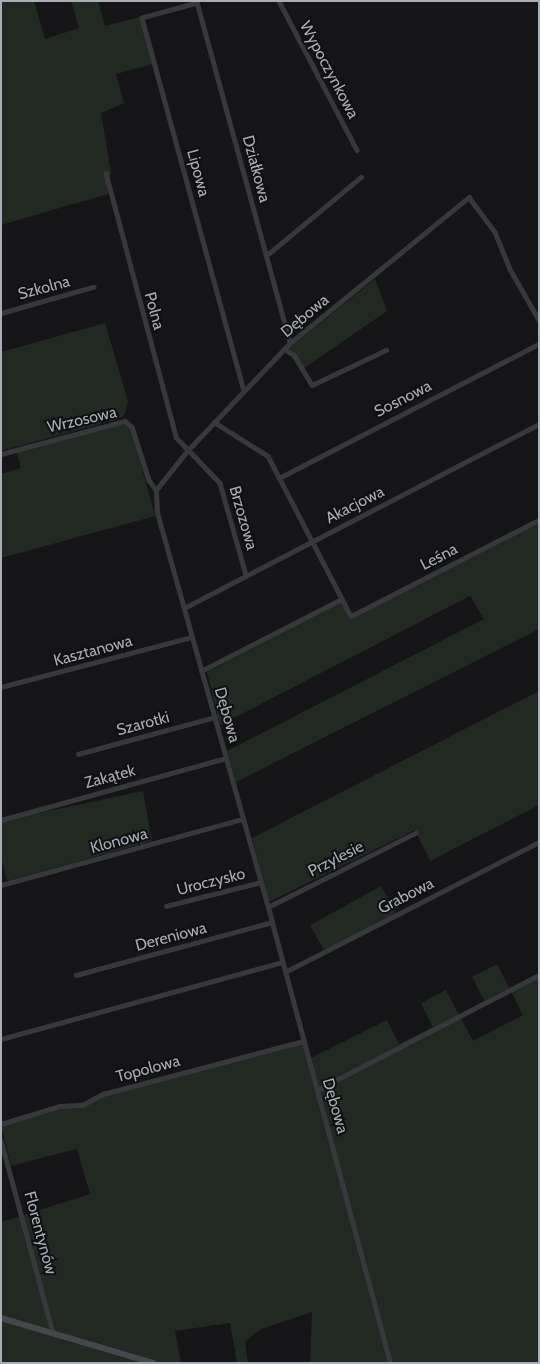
<!DOCTYPE html>
<html>
<head>
<meta charset="utf-8">
<style>
  body { margin:0 }
  #map { position:relative; width:540px; height:1364px; overflow:hidden; background:#151517; font-family:Cabin,sans-serif }
  div>[style] { position:absolute }
  .green>* { inset:0; background:#222922; transform-origin:0 0 }
  .street>* { height:4.5px; margin:-2.25px; padding:0 2.25px; transform-origin:2.25px; border-radius:2.25px; background:#37383b }
  .secondary>* { height:5.5px; margin:-2.75px; padding:0 2.75px; transform-origin:2.75px; border-radius:2.75px; background:#45474b }
  span { translate:-50% -50%; white-space:nowrap; text-align:center; line-height:1.15; -webkit-text-stroke:4px #101012; paint-order:stroke }
  .street-label { font-size:16px; color:#a9adb6 }
  .frame { position:absolute; inset:0; border:2px solid #a9adb6; pointer-events:none }
</style>
</head>
<body>
<div id="map">
  <div class="green">
    <div style="clip-path:polygon(1px 1px,34px 1px,45px 39px,79px 28px,71px 1px,98px 1px,105px 26px,140px 17px,153px 64px,116px 74px,124px 103px,101px 113px,111px 172px,108px 194px,1px 225px)"></div>
    <div style="clip-path:polygon(375px 279px,387px 311px,303px 369px,288px 349px)"></div>
    <div style="clip-path:polygon(105px 323px,128px 401px,125px 414px,119px 419px,1px 451px,1px 352px)"></div>
    <div style="clip-path:polygon(122px 423px,131px 428px,155px 516px,1px 558px,1px 474px,21px 468px,16px 449px)"></div>
    <div style="clip-path:polygon(539px 522px,539px 629px,236px 782px,227px 751px,484px 619px,470px 596px,220px 725px,207px 672px,342px 601px,351px 617px)"></div>
    <div style="clip-path:polygon(539px 691px,539px 805px,430px 861px,415px 830px,269px 902px,252px 838px)"></div>
    <div style="clip-path:polygon(143px 791px,152px 841px,7px 881px,1px 857px,1px 821px)"></div>
    <div style="left:381px;top:886px;width:31px;height:81px;rotate:61deg"></div>
    <div style="left:497px;top:964px;width:27px;height:28px;rotate:63deg"></div>
    <div style="clip-path:polygon(539px 977px,539px 1363px,310px 1363px,312px 1312px,261px 1329px,245px 1341px,248px 1363px,237px 1363px,230px 1323px,175px 1331px,181px 1363px,1px 1363px,1px 1222px,90px 1194px,77px 1149px,11px 1166px,1px 1126px,61px 1108px,83px 1106px,104px 1096px,302px 1042px,323px 1119px,327px 1116px,311px 1058px,387px 1020px,399px 1044px,433px 1027px,421px 1003px,446px 990px,473px 1041px,523px 1015px,511px 991px)"></div>
  </div>
  <div class="street">
    <div style="left:279px;top:1px;width:168px;rotate:62.4deg"></div>
    <div style="left:197px;top:2px;width:353px;rotate:74.7deg"></div>
    <div style="left:197px;top:3px;width:57px;rotate:164.7deg"></div>
    <div style="left:142px;top:18px;width:386px;rotate:74.7deg"></div>
    <div style="left:106px;top:173px;width:273px;rotate:75.1deg"></div>
    <div style="left:176px;top:437px;width:64px;rotate:46.3deg"></div>
    <div style="left:220px;top:483px;width:96px;rotate:74.2deg"></div>
    <div style="left:267px;top:255px;width:122px;rotate:-39.7deg"></div>
    <div style="left:1px;top:313px;width:96px;rotate:-15.8deg"></div>
    <div style="left:284px;top:349px;width:12px;rotate:31deg"></div>
    <div style="left:294px;top:355px;width:35px;rotate:59deg"></div>
    <div style="left:312px;top:385px;width:82px;rotate:-25.3deg"></div>
    <div style="left:214px;top:422px;width:64px;rotate:32.2deg"></div>
    <div style="left:268px;top:456px;width:180px;rotate:62.6deg"></div>
    <div style="left:351px;top:616px;width:211px;rotate:-27.1deg"></div>
    <div style="left:1px;top:454px;width:128px;rotate:-14.9deg"></div>
    <div style="left:125px;top:421px;width:9px;rotate:41deg"></div>
    <div style="left:132px;top:427px;width:56px;rotate:72.2deg"></div>
    <div style="left:149px;top:480px;width:12px;rotate:55deg"></div>
    <div style="left:279px;top:478px;width:292px;rotate:-27.3deg"></div>
    <div style="left:184px;top:608px;width:400px;rotate:-27.4deg"></div>
    <div style="left:201px;top:671px;width:158px;rotate:-27.1deg"></div>
    <div style="left:1px;top:687px;width:197px;rotate:-14.7deg"></div>
    <div style="left:78px;top:754px;width:142px;rotate:-15.1deg"></div>
    <div style="left:1px;top:820px;width:233px;rotate:-15.4deg"></div>
    <div style="left:1px;top:885px;width:251px;rotate:-15.3deg"></div>
    <div style="left:166px;top:906px;width:98px;rotate:-14.2deg"></div>
    <div style="left:268px;top:907px;width:165px;rotate:-26.7deg"></div>
    <div style="left:285px;top:972px;width:285px;rotate:-27.1deg"></div>
    <div style="left:76px;top:975px;width:203px;rotate:-15.1deg"></div>
    <div style="left:1px;top:1039px;width:292px;rotate:-15.3deg"></div>
    <div style="left:317px;top:1090px;width:250px;rotate:-27.4deg"></div>
    <div style="left:1px;top:1124px;width:62px;rotate:-17deg"></div>
    <div style="left:60px;top:1106px;width:22px;rotate:-3deg"></div>
    <div style="left:82px;top:1105px;width:24px;rotate:-28deg"></div>
    <div style="left:103px;top:1094px;width:208px;rotate:-14.8deg"></div>
    <div style="left:1px;top:1140px;width:200px;rotate:74.9deg"></div>
    <div style="left:390px;top:1363px;width:457px;rotate:-105deg"></div>
    <div style="left:272px;top:922px;width:426px;rotate:-105.7deg"></div>
    <div style="left:157px;top:512px;width:22px;rotate:-93deg"></div>
    <div style="left:156px;top:490px;width:50px;rotate:-51.5deg"></div>
    <div style="left:187px;top:451px;width:149px;rotate:-46.4deg"></div>
    <div style="left:290px;top:343px;width:231px;rotate:-39.2deg"></div>
    <div style="left:469px;top:197px;width:44px;rotate:53.4deg"></div>
    <div style="left:495px;top:232px;width:40px;rotate:68deg"></div>
    <div style="left:510px;top:269px;width:59px;rotate:60.4deg"></div>
  </div>
  <div class="secondary">
    <div style="left:1px;top:1318px;width:159px;rotate:16.4deg"></div>
  </div>
  <div class="street-label">
    <span style="left:329px;top:70px;rotate:62deg">Wypoczynkowa</span>
    <span style="left:256px;top:169px;rotate:75deg">Działkowa</span>
    <span style="left:198px;top:173px;rotate:75deg">Lipowa</span>
    <span style="left:44px;top:288px;rotate:-15deg">Szkolna</span>
    <span style="left:154px;top:311px;rotate:75deg">Polna</span>
    <span style="left:305px;top:316px;rotate:-40deg">Dębowa</span>
    <span style="left:403px;top:399px;rotate:-27deg">Sosnowa</span>
    <span style="left:82px;top:420px;rotate:-13deg">Wrzosowa</span>
    <span style="left:355px;top:505px;rotate:-27deg">Akacjowa</span>
    <span style="left:243px;top:518px;rotate:74deg">Brzozowa</span>
    <span style="left:439px;top:557px;rotate:-27deg">Leśna</span>
    <span style="left:93px;top:651px;rotate:-15deg">Kasztanowa</span>
    <span style="left:227px;top:715px;rotate:74deg">Dębowa</span>
    <span style="left:143px;top:724px;rotate:-15deg">Szarotki</span>
    <span style="left:110px;top:777px;rotate:-15deg">Zakątek</span>
    <span style="left:119px;top:841px;rotate:-15deg">Klonowa</span>
    <span style="left:336px;top:859px;rotate:-27deg">Przylesie</span>
    <span style="left:211px;top:882px;rotate:-14deg">Uroczysko</span>
    <span style="left:406px;top:896px;rotate:-27deg">Grabowa</span>
    <span style="left:171px;top:937px;rotate:-15deg">Dereniowa</span>
    <span style="left:148px;top:1069px;rotate:-15deg">Topolowa</span>
    <span style="left:335px;top:1106px;rotate:74deg">Dębowa</span>
    <span style="left:40px;top:1233px;rotate:75deg">Florentynów</span>
  </div>
  <div class="frame"></div>
</div>
</body>
</html>
